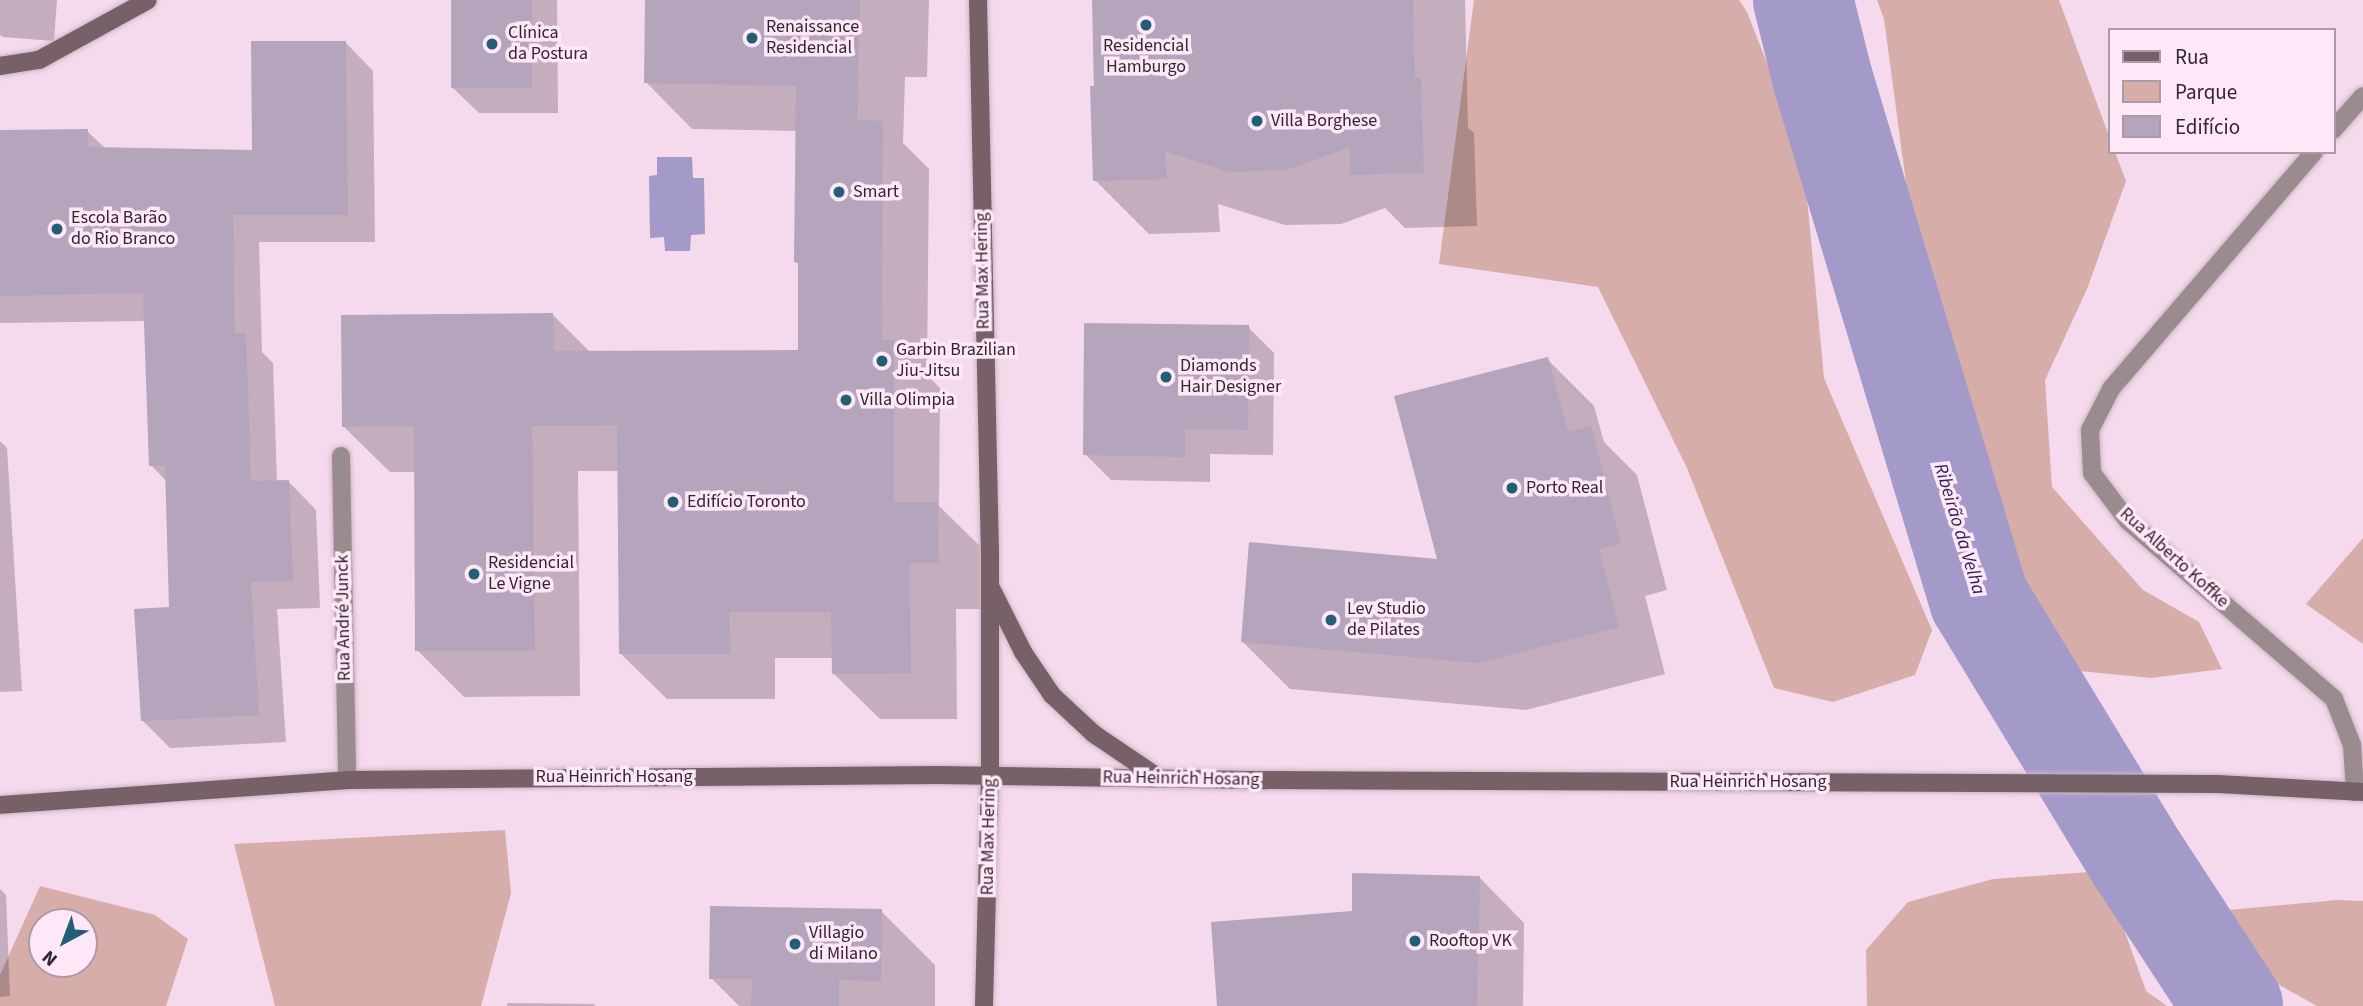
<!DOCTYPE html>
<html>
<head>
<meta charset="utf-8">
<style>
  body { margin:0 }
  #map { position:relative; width:2363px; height:1006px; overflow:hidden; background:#f5d9ec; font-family:"Source Sans 3",sans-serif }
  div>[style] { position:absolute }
  .green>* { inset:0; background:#d7adaa }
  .water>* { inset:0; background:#a39ac9 }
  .shadow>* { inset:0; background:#0003 }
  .river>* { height:100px; margin:-50px; padding:0 50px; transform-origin:50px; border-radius:50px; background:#a39ac9 }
  .building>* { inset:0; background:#b4a4bc; transform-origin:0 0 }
  .roads { filter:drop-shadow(0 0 2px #ceb5c6) drop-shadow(0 0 2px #ceb5c6) }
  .street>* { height:18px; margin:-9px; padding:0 9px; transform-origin:9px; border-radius:9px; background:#998b8e }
  .secondary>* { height:18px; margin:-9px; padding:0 9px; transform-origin:9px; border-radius:9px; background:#756167 }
  .dots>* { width:19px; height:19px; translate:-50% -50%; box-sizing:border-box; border:4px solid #fee8f7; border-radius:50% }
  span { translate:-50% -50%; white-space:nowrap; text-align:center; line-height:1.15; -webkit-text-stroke:7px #fee8f7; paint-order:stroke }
  .poi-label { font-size:18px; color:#31272e }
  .left { translate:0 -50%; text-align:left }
  .street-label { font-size:18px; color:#31272e }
  .water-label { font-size:19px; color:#2e1c55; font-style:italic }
  .legend { position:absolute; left:2108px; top:28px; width:228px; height:126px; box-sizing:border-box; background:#fee8f7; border:2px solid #ac9ba7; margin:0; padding:9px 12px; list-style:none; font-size:21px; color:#31272e }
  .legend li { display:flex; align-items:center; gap:14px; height:35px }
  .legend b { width:35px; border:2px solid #ac9ba7 }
  .north { position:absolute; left:28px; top:908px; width:70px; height:70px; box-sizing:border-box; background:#fee8f7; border:2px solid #ac9ba7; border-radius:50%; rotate:221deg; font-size:19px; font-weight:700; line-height:28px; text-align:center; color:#31272e }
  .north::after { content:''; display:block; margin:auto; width:24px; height:32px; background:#225e76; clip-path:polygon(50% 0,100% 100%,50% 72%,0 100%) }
</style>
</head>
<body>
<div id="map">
  <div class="green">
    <div style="clip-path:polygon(1474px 0,1739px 0,1747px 12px,1803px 155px,1824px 378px,1932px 630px,1915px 675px,1833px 702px,1774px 688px,1687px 468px,1598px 287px,1439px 264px)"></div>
    <div style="clip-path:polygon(1877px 0,2059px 0,2109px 136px,2109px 152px,2115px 152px,2126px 181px,2087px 289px,2045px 380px,2052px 487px,2143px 590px,2199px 622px,2222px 669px,2151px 678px,2069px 670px,1982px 491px,1909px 205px,1884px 19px)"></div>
    <div style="clip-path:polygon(2363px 538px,2363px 644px,2306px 604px)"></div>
    <div style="clip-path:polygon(505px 830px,511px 893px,481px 1006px,275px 1006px,234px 844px)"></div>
    <div style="clip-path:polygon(2103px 871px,2146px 991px,2167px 1006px,1867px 1006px,1866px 950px,1908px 902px,1993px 879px)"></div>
    <div style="clip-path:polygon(evenodd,40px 886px,155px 915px,188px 939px,166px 1006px,0 1006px,0 975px,40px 886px,42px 922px,84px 922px,84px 964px,42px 964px,42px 922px)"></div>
    <div style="clip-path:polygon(2337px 900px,2363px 901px,2363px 1006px,2317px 1006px,2231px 958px,2217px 911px)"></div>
  </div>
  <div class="water">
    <div style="clip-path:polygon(657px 157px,692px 157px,693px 178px,704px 178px,705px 234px,691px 235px,690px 251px,665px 251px,664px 237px,650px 238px,649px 176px,657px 175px)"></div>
  </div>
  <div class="shadow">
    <div style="clip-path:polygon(0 0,57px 0,54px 41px,3px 37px,0 35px)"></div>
    <div style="clip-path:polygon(452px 0,557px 0,558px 113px,479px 113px,453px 88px)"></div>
    <div style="clip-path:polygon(647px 0,929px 0,927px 77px,905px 77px,903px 143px,929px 169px,927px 375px,940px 388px,939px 506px,984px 550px,984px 609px,956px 609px,957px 719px,880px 719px,833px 673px,833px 658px,775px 658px,775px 699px,667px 699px,620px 653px,619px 471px,578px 471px,580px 696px,464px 697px,417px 650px,416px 472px,390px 472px,343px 426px,553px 315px,590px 352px,799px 352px,799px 265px,796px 262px,797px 131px,692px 129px,646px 82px)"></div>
    <div style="clip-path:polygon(1093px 0,1465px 0,1468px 128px,1474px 133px,1477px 226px,1405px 228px,1385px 208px,1341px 224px,1285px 225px,1218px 204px,1220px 232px,1149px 234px,1095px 180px)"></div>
    <div style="clip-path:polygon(346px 43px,373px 71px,375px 242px,259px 242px,262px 352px,273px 363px,277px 482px,289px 482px,316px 510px,320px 608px,277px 609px,286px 742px,170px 748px,142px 720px,171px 608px,167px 482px,151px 465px,146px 321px,0 323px,0 132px,87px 131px,106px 149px,253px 151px)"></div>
    <div style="clip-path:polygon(1248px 327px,1274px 353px,1273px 455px,1210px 454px,1210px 482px,1111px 480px,1085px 454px)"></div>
    <div style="clip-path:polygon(1547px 359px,1594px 406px,1604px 442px,1637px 475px,1667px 590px,1645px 596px,1665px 674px,1526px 710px,1290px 689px,1243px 642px,1439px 561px)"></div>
    <div style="clip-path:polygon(0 441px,7px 448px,22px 691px,0 692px)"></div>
    <div style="clip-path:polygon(1479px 877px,1524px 923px,1523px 1006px,1219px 1006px,1353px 913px)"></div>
    <div style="clip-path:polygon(0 889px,6px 895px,10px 996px,0 997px)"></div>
    <div style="clip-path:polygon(881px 911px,935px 965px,935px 1006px,739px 1006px,711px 978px)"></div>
    <div style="clip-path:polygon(507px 1003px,594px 1004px,595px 1006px,507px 1006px)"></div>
  </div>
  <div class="river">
    <div style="left:1803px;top:0;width:82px;rotate:76deg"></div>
    <div style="left:1823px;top:80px;width:542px;rotate:73.27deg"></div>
    <div style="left:1979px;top:599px;width:306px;rotate:58.7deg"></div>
    <div style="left:2138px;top:860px;width:174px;rotate:56.9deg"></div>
  </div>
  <div class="building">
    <div style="left:451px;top:0;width:81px;height:88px"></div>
    <div style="clip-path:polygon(645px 0,860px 0,857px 120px,883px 121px,882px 340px,894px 340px,894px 502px,938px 502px,939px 563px,910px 563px,911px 673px,832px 674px,831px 612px,729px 612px,730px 654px,619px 654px,617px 425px,532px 426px,535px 651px,415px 651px,414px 426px,342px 427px,341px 315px,553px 313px,554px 351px,798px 350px,798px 263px,794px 262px,796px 86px,644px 83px)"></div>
    <div style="clip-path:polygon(1092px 0,1413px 0,1415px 78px,1421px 78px,1424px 173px,1350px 175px,1350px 147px,1287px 170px,1229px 172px,1165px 151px,1167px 179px,1093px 181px,1090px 86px,1094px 86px)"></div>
    <div style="clip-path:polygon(251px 41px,346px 41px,348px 215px,233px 215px,235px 334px,246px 333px,251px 481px,289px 480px,293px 581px,251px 582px,259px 715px,141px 721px,134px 609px,169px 607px,165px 466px,149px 466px,143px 293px,0 296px,0 130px,88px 129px,88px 147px,252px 150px)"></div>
    <div style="clip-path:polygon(1084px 323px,1249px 325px,1248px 430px,1185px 429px,1185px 457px,1083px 455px)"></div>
    <div style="clip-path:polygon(1548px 357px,1568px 432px,1591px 426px,1621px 543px,1599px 549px,1619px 627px,1478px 663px,1241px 642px,1249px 542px,1437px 559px,1394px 396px)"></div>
    <div style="clip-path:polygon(1352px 873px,1480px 876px,1477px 1006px,1217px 1006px,1211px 922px,1352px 911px)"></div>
    <div style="clip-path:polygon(710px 906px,882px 909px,881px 981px,839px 980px,839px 1006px,751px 1006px,752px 979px,709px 979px)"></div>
  </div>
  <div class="roads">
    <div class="street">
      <div style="left:2333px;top:130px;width:45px;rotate:-48.6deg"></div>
      <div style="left:2314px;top:152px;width:312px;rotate:130.6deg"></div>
      <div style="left:2111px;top:389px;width:46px;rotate:117.1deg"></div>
      <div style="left:2090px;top:430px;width:43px;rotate:87.3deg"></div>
      <div style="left:2092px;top:473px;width:60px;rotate:53.1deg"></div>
      <div style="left:2128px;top:521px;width:272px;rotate:40.8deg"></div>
      <div style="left:2334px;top:699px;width:49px;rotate:68.6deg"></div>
      <div style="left:2352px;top:745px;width:47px;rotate:86.3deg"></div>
      <div style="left:341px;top:456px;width:324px;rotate:88.9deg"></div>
    </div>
    <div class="secondary">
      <div style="left:978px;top:0;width:556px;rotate:88.76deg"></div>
      <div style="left:990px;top:556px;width:220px;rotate:90deg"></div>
      <div style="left:990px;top:776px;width:230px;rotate:91.5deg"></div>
      <div style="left:0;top:66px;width:39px;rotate:-9deg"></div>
      <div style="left:39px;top:60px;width:124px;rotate:-28.8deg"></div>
      <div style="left:991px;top:588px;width:72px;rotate:63.4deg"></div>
      <div style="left:1023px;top:652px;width:52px;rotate:56deg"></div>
      <div style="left:1052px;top:695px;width:57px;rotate:42.9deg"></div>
      <div style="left:1094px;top:734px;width:78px;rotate:34.1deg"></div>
      <div style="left:0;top:805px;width:348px;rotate:-4.1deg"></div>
      <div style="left:347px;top:780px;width:591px;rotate:-0.48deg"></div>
      <div style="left:938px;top:775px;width:328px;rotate:0.9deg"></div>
      <div style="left:1266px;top:780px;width:952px;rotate:0.24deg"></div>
      <div style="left:2218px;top:784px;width:145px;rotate:3.2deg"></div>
    </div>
  </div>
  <div class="dots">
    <div style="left:1146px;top:25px;background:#225e76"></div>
    <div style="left:752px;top:38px;background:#225e76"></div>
    <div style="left:492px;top:44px;background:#225e76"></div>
    <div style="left:1257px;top:121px;background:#225e76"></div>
    <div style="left:839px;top:192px;background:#225e76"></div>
    <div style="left:57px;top:229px;background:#225e76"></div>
    <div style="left:882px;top:361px;background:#225e76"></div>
    <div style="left:1166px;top:377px;background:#225e76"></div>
    <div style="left:846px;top:400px;background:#225e76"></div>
    <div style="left:1512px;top:488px;background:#225e76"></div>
    <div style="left:673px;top:502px;background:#225e76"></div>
    <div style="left:474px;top:574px;background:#225e76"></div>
    <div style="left:1331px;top:620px;background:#225e76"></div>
    <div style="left:1415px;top:941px;background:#225e76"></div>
    <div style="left:795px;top:944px;background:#225e76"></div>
  </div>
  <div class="poi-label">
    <span class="left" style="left:766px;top:38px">Renaissance<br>Residencial</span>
    <span class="left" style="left:508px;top:44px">Clínica<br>da Postura</span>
    <span style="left:1146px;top:57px">Residencial<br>Hamburgo</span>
    <span class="left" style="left:1271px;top:121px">Villa Borghese</span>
    <span class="left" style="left:853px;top:192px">Smart</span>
    <span class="left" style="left:71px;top:229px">Escola Barão<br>do Rio Branco</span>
    <span class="left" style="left:896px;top:361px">Garbin Brazilian<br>Jiu-Jitsu</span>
    <span class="left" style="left:1180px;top:377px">Diamonds<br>Hair Designer</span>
    <span class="left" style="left:860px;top:400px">Villa Olimpia</span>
    <span class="left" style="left:1526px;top:488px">Porto Real</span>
    <span class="left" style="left:687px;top:502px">Edifício Toronto</span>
    <span class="left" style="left:488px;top:574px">Residencial<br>Le Vigne</span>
    <span class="left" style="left:1347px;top:620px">Lev Studio<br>de Pilates</span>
    <span class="left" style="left:809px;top:944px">Villagio<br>di Milano</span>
    <span class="left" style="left:1429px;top:941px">Rooftop VK</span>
  </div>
  <div class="street-label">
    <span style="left:983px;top:271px;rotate:-91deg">Rua Max Hering</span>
    <span style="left:2174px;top:558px;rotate:42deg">Rua Alberto Koffke</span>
    <span style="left:344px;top:618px;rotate:-91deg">Rua André Junck</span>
    <span style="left:614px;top:777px">Rua Heinrich Hosang</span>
    <span style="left:1181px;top:779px;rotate:1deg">Rua Heinrich Hosang</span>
    <span style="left:1748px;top:782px">Rua Heinrich Hosang</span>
    <span style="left:989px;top:837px;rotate:-89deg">Rua Max Hering</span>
  </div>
  <div class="water-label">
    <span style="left:1959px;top:529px;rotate:73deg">Ribeirão da Velha</span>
  </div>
  <ul class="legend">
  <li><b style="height:9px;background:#756167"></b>Rua</li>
  <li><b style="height:19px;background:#d7adaa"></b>Parque</li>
  <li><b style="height:19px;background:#b4a4bc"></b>Edifício</li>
  </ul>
  <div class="north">N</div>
</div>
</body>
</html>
